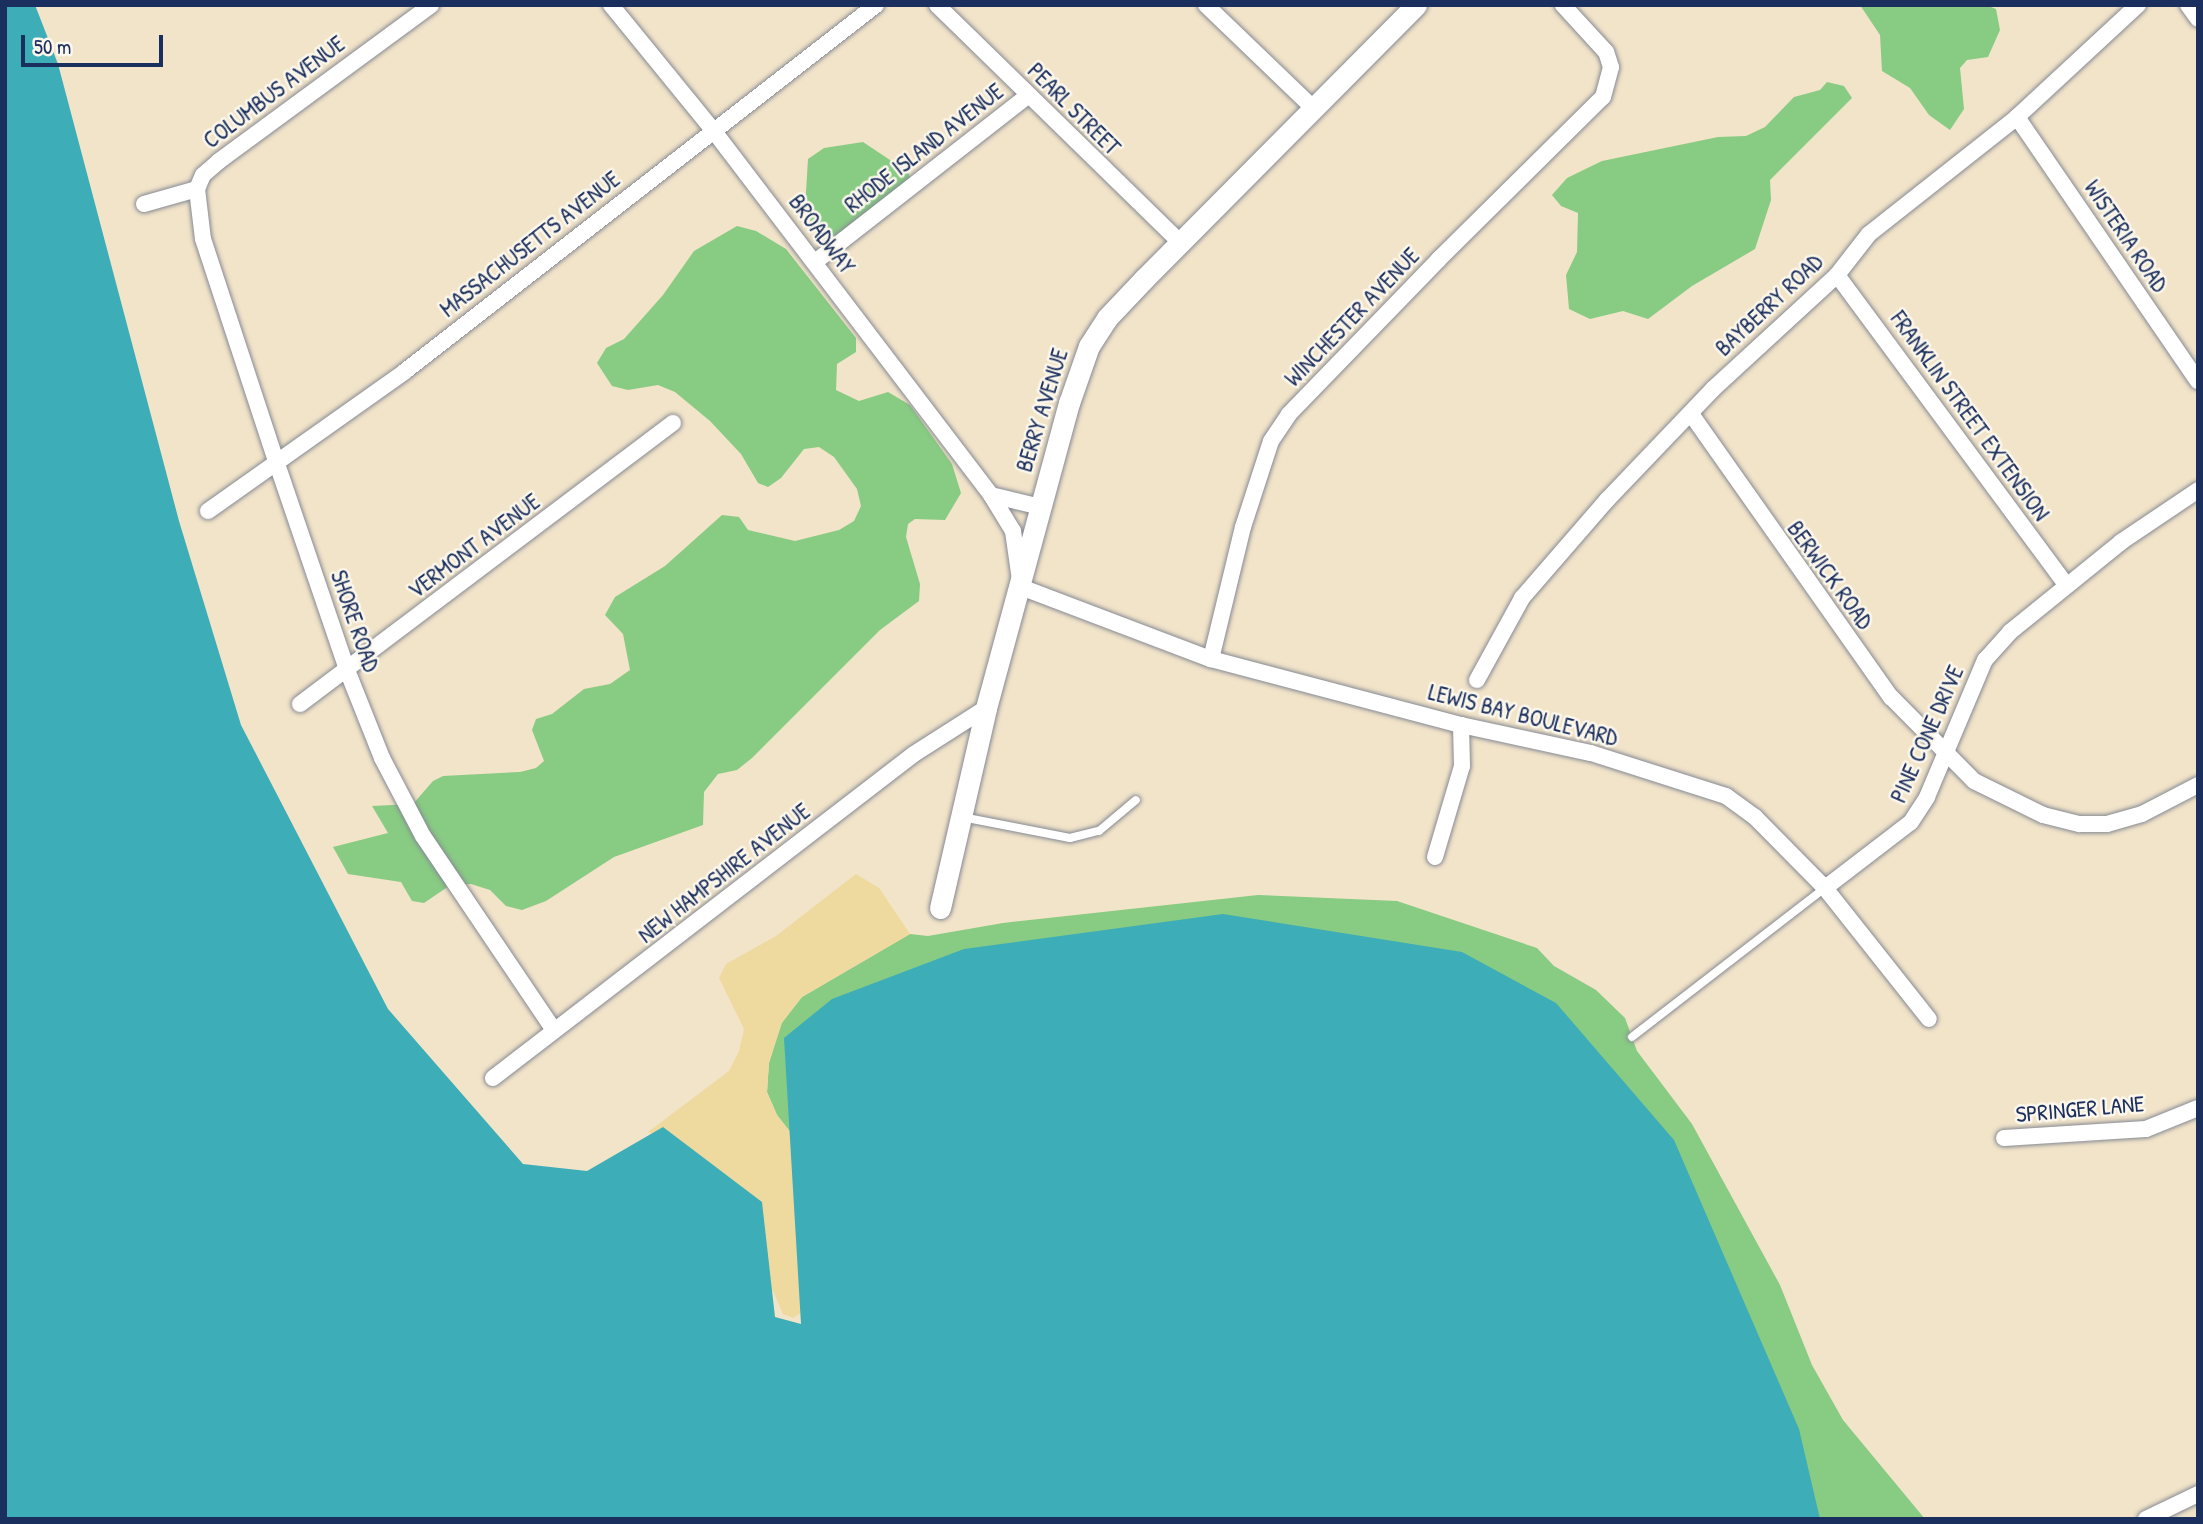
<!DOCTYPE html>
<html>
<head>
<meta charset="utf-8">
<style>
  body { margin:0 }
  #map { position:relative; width:2203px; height:1524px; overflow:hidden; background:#f2e4c9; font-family:"Patrick Hand",sans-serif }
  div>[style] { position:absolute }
  .green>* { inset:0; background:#88cb83 }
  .sand>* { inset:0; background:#eeda9e }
  .water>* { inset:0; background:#3dadb8 }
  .roads { filter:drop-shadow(0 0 2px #868a94) drop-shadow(0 0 2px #868a94) }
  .service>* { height:8px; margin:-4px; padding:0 4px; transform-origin:4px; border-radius:4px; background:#fff }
  .minor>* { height:16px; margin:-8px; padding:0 8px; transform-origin:8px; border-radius:8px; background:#fff }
  .tertiary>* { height:21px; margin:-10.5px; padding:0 10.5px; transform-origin:10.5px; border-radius:10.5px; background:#fff }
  span { translate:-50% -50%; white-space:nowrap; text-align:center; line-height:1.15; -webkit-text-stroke:5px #fbf7ec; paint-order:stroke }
  .street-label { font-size:23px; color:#1b2f5e }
  .frame { position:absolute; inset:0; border:7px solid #1b2f5e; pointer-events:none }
  .scale { position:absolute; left:21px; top:35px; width:142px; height:32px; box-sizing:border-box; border:4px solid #1b2f5e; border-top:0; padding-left:9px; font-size:21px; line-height:24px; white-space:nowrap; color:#1b2f5e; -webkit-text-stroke:5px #fbf7ec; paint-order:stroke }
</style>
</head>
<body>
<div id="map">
  <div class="green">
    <div style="clip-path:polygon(1860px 5px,1986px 5px,1996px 9px,2000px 30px,1988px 57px,1967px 60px,1960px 68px,1964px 109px,1950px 130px,1929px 115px,1910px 88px,1882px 71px,1880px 35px)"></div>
    <div style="clip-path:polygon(1827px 82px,1844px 86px,1852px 98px,1770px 180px,1771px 200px,1755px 249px,1692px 286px,1648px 319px,1623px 311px,1590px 319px,1569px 309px,1566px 275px,1577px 252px,1578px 213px,1561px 206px,1552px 195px,1567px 178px,1602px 161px,1718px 137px,1746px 136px,1765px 127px,1794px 97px,1820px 90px)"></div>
    <div style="clip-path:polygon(863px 142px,908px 172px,911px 180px,846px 237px,831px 240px,812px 224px,805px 209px,808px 159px,824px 148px)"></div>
    <div style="clip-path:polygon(737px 226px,756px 231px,786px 249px,856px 338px,856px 352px,837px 364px,836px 390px,859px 401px,888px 392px,910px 405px,952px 464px,961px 493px,945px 520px,915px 519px,908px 524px,906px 537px,920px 584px,919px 601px,880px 630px,752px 758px,737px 770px,718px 774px,704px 792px,703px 825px,614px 857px,546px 901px,522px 910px,506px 906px,490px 890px,471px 884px,449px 886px,424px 903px,412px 901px,401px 882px,348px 874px,333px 847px,388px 833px,372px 806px,413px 804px,433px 781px,443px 776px,520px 772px,536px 768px,544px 761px,532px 730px,536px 719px,552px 714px,584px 689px,610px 684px,630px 670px,623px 634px,605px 615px,615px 597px,665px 566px,722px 515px,739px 517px,748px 530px,795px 541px,839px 530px,854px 521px,861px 506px,857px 489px,834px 457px,819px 447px,804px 449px,781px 478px,768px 487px,758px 483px,741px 454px,710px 421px,675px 392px,658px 385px,628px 390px,612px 386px,597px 363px,606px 348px,624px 339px,663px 295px,694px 251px)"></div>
    <div style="clip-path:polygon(1258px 895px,1397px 901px,1537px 948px,1554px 966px,1596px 990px,1625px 1018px,1637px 1051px,1692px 1124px,1780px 1285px,1812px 1365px,1843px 1420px,1925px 1519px,1693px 1519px,795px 1138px,777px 1115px,767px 1092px,769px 1063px,781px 1023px,802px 997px,910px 934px,928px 936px,1003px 923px)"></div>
  </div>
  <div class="sand">
    <div style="clip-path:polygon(856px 874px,879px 888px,910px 934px,802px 997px,782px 1023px,769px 1063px,767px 1092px,777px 1115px,795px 1138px,802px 1312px,793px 1318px,783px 1314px,774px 1293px,670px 1142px,648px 1132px,729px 1071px,739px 1051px,744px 1029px,719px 978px,726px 964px,776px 936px)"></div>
  </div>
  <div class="water">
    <div style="clip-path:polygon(5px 5px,35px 5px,58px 64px,179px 521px,241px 725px,388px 1009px,523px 1164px,587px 1171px,663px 1127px,762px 1202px,775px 1317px,801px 1324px,784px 1038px,832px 999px,964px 949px,1223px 914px,1462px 952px,1556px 1003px,1674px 1140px,1799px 1429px,1820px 1519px,5px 1519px)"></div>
  </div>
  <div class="roads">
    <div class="service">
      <div style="left:962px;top:817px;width:110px;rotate:11deg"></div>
      <div style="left:1070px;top:838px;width:30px;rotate:-14deg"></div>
      <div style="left:1099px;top:831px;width:48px;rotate:-40deg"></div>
      <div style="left:1632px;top:1037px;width:244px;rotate:-37.7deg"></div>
    </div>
    <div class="minor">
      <div style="left:611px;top:5px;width:161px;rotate:50.8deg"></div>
      <div style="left:713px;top:130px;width:459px;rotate:52.7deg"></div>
      <div style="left:991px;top:495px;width:51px;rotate:13.5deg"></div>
      <div style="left:937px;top:5px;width:341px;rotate:44.3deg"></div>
      <div style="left:1206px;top:5px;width:150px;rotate:43.9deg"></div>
      <div style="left:2188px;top:5px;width:17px;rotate:54deg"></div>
      <div style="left:2017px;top:117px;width:320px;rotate:55.6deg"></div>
      <div style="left:197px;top:189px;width:50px;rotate:83.2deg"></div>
      <div style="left:203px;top:239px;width:234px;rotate:71.8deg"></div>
      <div style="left:276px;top:461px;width:221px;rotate:71.2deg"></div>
      <div style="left:347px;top:670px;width:95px;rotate:68.3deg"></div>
      <div style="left:382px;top:758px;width:88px;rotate:62.3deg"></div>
      <div style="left:423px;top:836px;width:234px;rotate:56deg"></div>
      <div style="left:144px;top:204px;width:55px;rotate:-15.8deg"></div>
      <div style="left:197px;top:189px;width:15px;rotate:-67deg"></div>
      <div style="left:203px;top:175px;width:21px;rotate:-41deg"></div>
      <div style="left:219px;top:161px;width:263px;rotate:-36.3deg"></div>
      <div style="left:815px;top:262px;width:271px;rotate:-38deg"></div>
      <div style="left:1837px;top:275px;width:385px;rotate:53.5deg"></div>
      <div style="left:1691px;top:414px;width:347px;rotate:54.8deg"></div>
      <div style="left:1891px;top:697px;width:118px;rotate:45.3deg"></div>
      <div style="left:1974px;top:781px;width:77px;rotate:26.2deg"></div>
      <div style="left:2043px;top:815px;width:38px;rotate:14deg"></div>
      <div style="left:2080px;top:824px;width:27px"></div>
      <div style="left:2107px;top:824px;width:36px;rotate:-16deg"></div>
      <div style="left:2142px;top:814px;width:63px;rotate:-27.4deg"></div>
      <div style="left:991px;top:495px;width:42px;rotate:58.6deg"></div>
      <div style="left:1013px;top:531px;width:57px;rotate:81.9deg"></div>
      <div style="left:1021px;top:587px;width:203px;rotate:20.8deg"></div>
      <div style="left:1211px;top:659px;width:259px;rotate:14.8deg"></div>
      <div style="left:1461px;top:725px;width:133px;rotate:12.2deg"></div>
      <div style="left:1591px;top:753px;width:142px;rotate:17.7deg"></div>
      <div style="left:1726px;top:796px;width:36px;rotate:36deg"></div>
      <div style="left:1755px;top:817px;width:100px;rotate:45.4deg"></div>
      <div style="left:1825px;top:888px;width:167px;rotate:51.6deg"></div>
      <div style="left:208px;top:511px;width:240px;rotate:-35.3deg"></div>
      <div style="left:404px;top:372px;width:598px;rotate:-37.87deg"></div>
      <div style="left:1211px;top:659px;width:136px;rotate:-76.4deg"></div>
      <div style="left:1243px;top:527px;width:90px;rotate:-72deg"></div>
      <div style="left:1271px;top:441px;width:32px;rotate:-56deg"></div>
      <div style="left:1289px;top:414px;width:214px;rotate:-45.9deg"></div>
      <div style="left:1438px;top:260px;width:232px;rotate:-44.7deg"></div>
      <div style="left:1603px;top:97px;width:31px;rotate:-75deg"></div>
      <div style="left:1611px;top:67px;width:16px;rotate:-108deg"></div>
      <div style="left:1606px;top:52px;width:64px;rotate:-132.5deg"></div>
      <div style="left:1477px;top:680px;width:94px;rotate:-61.2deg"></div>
      <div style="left:1522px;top:598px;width:130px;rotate:-49.1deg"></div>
      <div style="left:1607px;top:500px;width:153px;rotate:-46.3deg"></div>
      <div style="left:1713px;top:389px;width:168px;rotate:-42.6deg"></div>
      <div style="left:1837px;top:275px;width:52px;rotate:-52deg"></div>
      <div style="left:1869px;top:234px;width:189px;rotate:-38.3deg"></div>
      <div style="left:2017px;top:117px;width:165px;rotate:-42.8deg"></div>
      <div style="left:300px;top:704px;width:467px;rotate:-37deg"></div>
      <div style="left:1435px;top:857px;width:95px;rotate:-73.5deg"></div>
      <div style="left:1462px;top:766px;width:41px;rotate:-91.4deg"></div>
      <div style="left:1825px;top:888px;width:108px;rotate:-37.5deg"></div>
      <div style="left:1911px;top:822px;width:30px;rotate:-57deg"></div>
      <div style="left:1927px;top:797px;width:149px;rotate:-67.1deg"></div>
      <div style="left:1985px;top:660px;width:38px;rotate:-48deg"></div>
      <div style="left:2010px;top:632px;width:143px;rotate:-39deg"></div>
      <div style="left:2121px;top:542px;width:93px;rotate:-34deg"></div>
      <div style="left:493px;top:1078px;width:531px;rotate:-37.58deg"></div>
      <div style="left:914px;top:754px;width:85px;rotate:-32.6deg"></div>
      <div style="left:2004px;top:1138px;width:142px;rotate:-3.6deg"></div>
      <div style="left:2146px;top:1129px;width:56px;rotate:-22deg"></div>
      <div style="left:2146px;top:1519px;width:58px;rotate:-25.7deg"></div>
    </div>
    <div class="tertiary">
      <div style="left:940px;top:908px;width:205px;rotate:-77deg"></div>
      <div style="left:986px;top:708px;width:316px;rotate:-74.8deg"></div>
      <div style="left:1069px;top:403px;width:60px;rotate:-70.7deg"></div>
      <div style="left:1089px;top:346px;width:33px;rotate:-57deg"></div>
      <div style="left:1107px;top:318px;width:54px;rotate:-46.5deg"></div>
      <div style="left:1144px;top:279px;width:386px;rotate:-45.2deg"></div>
    </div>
  </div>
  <div class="street-label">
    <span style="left:274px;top:92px;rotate:-37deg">COLUMBUS AVENUE</span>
    <span style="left:1074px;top:109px;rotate:45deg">PEARL STREET</span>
    <span style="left:924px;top:148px;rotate:-38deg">RHODE ISLAND AVENUE</span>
    <span style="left:822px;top:234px;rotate:53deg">BROADWAY</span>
    <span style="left:2126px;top:236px;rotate:56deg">WISTERIA ROAD</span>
    <span style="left:530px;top:244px;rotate:-38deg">MASSACHUSETTS AVENUE</span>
    <span style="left:1769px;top:305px;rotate:-43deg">BAYBERRY ROAD</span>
    <span style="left:1352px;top:317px;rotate:-46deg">WINCHESTER AVENUE</span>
    <span style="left:1042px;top:410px;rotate:-73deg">BERRY AVENUE</span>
    <span style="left:1970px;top:416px;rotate:54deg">FRANKLIN STREET EXTENSION</span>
    <span style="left:474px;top:546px;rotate:-37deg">VERMONT AVENUE</span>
    <span style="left:1830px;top:575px;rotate:54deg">BERWICK ROAD</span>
    <span style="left:355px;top:621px;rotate:71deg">SHORE ROAD</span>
    <span style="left:1523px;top:715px;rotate:14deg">LEWIS BAY BOULEVARD</span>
    <span style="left:1927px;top:734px;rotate:-66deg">PINE CONE DRIVE</span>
    <span style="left:724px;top:873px;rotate:-38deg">NEW HAMPSHIRE AVENUE</span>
    <span style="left:2080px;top:1109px;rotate:-5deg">SPRINGER LANE</span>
  </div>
  <div class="frame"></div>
  <div class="scale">50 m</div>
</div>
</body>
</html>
